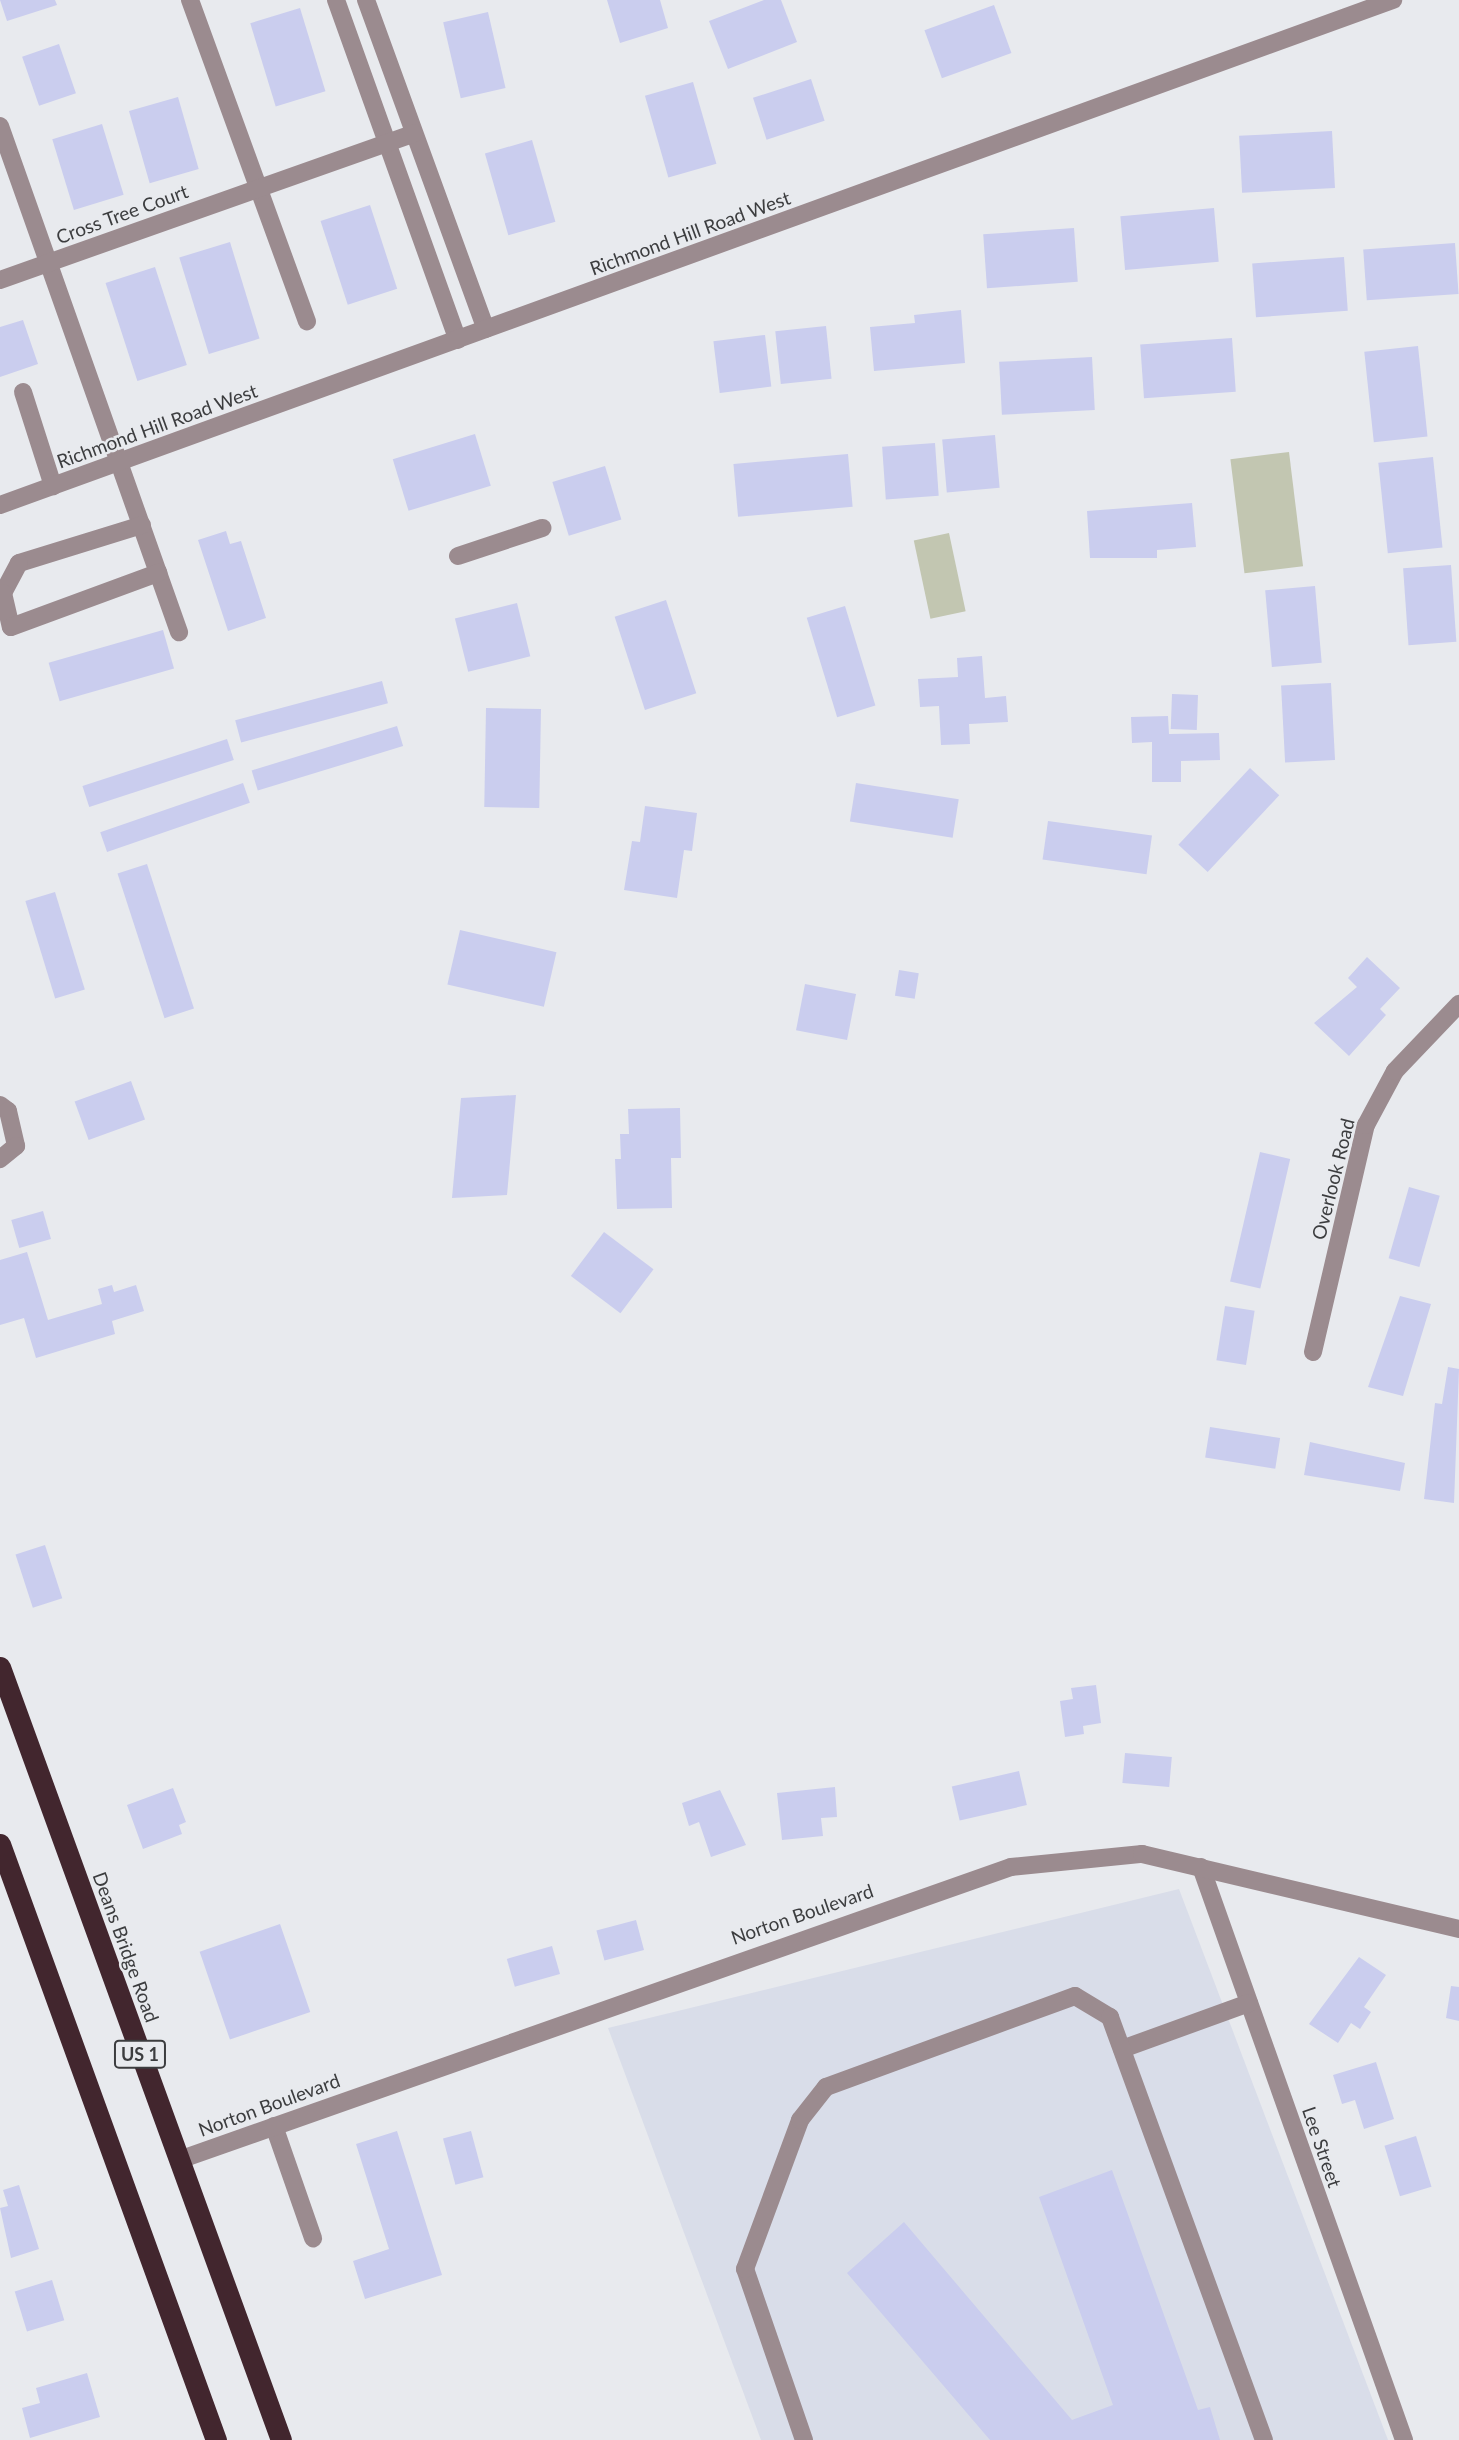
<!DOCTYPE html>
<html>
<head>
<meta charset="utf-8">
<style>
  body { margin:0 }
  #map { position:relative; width:1459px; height:2440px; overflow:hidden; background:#e8eaee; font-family:Lato,sans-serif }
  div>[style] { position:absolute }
  .built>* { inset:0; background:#d9dde9 }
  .green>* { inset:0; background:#c2c6b1; transform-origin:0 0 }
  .building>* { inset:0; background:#cacdee; transform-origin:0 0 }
  .minor>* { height:18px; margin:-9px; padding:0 9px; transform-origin:9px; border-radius:9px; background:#9b8b8f }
  .highway>* { height:21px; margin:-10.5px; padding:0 10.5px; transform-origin:10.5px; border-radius:10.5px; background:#42262e }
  span { translate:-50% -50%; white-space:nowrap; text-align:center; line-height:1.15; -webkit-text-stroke:5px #e8eaee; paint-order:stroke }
  .shield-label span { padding:2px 5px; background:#e8eaee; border:2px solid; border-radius:5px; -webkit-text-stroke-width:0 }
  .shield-label { font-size:18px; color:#3c3d3f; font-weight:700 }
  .street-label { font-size:19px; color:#3c3d3f }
</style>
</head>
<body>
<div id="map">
  <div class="built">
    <div style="clip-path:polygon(1179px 1889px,1388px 2440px,761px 2440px,608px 2028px)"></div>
  </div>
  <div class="green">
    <div style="left:1289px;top:452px;width:115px;height:59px;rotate:83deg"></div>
    <div style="left:949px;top:533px;width:80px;height:36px;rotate:78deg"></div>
  </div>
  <div class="building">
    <div style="clip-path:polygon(0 0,55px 0,57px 5px,7px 21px)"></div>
    <div style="clip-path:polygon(607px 0,660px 0,668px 28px,620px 43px)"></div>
    <div style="clip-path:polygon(764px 0,781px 0,797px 42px,728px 69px,709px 21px)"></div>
    <div style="left:994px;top:5px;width:51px;height:74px;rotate:70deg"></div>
    <div style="left:300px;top:8px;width:87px;height:52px;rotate:73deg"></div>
    <div style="left:488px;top:12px;width:78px;height:46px;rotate:77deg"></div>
    <div style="left:59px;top:44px;width:52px;height:39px;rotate:71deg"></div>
    <div style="left:811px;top:79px;width:44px;height:61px;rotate:72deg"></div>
    <div style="left:693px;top:82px;width:85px;height:50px;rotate:74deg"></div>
    <div style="left:178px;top:97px;width:75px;height:51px;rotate:74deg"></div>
    <div style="left:102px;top:124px;width:74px;height:52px;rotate:73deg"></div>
    <div style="left:1332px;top:131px;width:57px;height:93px;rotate:87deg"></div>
    <div style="left:532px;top:140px;width:85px;height:49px;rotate:74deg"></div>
    <div style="left:370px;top:205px;width:88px;height:52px;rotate:72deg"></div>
    <div style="left:1214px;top:208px;width:54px;height:94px;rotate:85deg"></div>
    <div style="left:1074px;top:228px;width:54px;height:91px;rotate:86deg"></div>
    <div style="left:230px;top:242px;width:101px;height:53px;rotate:73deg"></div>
    <div style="left:1455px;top:243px;width:51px;height:92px;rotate:86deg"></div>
    <div style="left:1344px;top:257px;width:54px;height:92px;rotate:86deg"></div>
    <div style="left:155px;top:267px;width:103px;height:52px;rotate:72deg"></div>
    <div style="clip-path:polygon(961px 310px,965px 363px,874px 371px,870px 327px,915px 323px,914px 315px)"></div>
    <div style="clip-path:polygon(23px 320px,38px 364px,0 377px,0 327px)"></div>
    <div style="left:826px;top:326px;width:53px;height:51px;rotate:84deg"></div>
    <div style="left:765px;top:335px;width:52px;height:52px;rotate:83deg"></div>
    <div style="left:1232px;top:338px;width:54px;height:92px;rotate:86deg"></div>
    <div style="left:1418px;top:346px;width:91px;height:54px;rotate:84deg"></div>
    <div style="left:1092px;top:357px;width:53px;height:93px;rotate:87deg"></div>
    <div style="left:475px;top:434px;width:54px;height:86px;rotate:73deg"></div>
    <div style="left:995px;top:435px;width:53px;height:53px;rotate:85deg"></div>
    <div style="left:935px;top:443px;width:53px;height:53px;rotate:86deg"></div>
    <div style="left:848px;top:454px;width:53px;height:115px;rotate:85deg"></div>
    <div style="left:1433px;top:457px;width:91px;height:55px;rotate:84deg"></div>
    <div style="left:605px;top:466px;width:56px;height:55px;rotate:73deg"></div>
    <div style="clip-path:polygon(1192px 503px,1196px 547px,1157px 550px,1157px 558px,1090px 558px,1087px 511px)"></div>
    <div style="clip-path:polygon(226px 531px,230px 544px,241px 541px,266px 618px,228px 631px,198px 540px)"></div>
    <div style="left:1451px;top:565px;width:77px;height:48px;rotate:86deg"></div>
    <div style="left:1315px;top:586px;width:77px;height:50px;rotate:85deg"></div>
    <div style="left:666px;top:600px;width:98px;height:54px;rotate:72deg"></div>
    <div style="left:517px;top:603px;width:55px;height:64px;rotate:76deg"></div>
    <div style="left:845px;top:606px;width:104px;height:40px;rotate:73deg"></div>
    <div style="left:163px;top:630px;width:40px;height:119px;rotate:74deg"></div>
    <div style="clip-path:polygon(982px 656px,985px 698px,1006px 696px,1008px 722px,969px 724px,970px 744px,941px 745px,939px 706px,920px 707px,918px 679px,958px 677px,957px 658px)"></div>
    <div style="left:382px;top:681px;width:23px;height:152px;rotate:75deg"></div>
    <div style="left:1331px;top:683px;width:77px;height:50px;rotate:87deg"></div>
    <div style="left:1172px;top:694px;width:26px;height:35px;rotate:2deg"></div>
    <div style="left:486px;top:708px;width:55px;height:99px;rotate:1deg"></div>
    <div style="clip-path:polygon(1168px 716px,1169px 734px,1219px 733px,1220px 760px,1181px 761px,1181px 782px,1152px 782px,1152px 742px,1132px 743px,1131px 717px)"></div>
    <div style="left:397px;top:726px;width:21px;height:152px;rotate:73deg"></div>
    <div style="left:227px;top:739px;width:22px;height:152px;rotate:72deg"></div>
    <div style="left:1250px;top:768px;width:40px;height:105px;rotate:43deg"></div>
    <div style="left:243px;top:783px;width:21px;height:151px;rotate:71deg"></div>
    <div style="left:856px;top:783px;width:104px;height:39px;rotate:9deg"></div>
    <div style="clip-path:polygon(645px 806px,697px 813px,692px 851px,684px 850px,677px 898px,624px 890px,632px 841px,640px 842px)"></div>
    <div style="left:1048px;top:821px;width:105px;height:39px;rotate:8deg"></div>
    <div style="left:147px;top:864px;width:152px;height:31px;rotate:72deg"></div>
    <div style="left:55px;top:892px;width:102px;height:31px;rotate:73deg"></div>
    <div style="left:460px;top:930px;width:99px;height:56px;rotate:13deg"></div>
    <div style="clip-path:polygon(1367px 957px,1400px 988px,1380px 1009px,1386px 1015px,1349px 1056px,1314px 1023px,1357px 987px,1348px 978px)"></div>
    <div style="left:899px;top:970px;width:20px;height:26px;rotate:9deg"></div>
    <div style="left:805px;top:984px;width:52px;height:47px;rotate:11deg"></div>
    <div style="left:131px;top:1081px;width:41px;height:60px;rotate:70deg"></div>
    <div style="clip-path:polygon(516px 1095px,507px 1195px,452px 1198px,461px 1098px)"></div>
    <div style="clip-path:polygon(680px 1108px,681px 1158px,671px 1158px,672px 1208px,617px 1209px,615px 1159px,621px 1159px,620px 1134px,629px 1134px,628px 1109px)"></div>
    <div style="left:1260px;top:1152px;width:31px;height:133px;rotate:13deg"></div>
    <div style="left:1409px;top:1187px;width:32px;height:74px;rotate:16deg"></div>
    <div style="left:43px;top:1211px;width:29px;height:33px;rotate:74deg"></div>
    <div style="left:604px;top:1232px;width:62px;height:55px;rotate:37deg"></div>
    <div style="clip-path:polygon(27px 1252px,48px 1320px,102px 1304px,98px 1289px,112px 1285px,114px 1292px,136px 1285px,144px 1311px,112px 1321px,115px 1334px,36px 1358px,24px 1318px,0 1325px,0 1260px)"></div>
    <div style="clip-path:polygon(1400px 1296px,1431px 1304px,1403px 1396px,1368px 1387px)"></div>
    <div style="left:1225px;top:1306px;width:30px;height:55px;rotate:9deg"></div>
    <div style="clip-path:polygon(1448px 1367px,1459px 1369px,1454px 1503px,1424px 1499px,1435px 1403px,1442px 1404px)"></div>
    <div style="left:1210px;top:1427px;width:71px;height:31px;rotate:9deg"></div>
    <div style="clip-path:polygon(1310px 1442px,1405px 1463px,1400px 1491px,1304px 1475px)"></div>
    <div style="left:45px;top:1545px;width:56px;height:31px;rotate:72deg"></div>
    <div style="clip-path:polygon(1096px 1685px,1101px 1723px,1083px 1726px,1084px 1734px,1065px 1737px,1060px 1701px,1073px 1699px,1071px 1688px)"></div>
    <div style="left:1125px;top:1753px;width:47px;height:30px;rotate:5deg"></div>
    <div style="left:1019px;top:1771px;width:35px;height:69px;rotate:77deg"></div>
    <div style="clip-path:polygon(835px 1787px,837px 1817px,821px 1818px,823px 1836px,782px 1840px,777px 1793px)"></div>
    <div style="clip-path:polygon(173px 1788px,186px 1822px,179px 1825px,182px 1834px,143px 1849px,127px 1805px)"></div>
    <div style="clip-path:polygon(720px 1790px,746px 1845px,711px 1857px,699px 1822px,689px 1826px,682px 1803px)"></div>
    <div style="left:636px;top:1920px;width:31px;height:41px;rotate:75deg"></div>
    <div style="left:280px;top:1924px;width:93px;height:85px;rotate:71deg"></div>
    <div style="left:552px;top:1946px;width:29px;height:47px;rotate:74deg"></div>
    <div style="clip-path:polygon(1359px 1957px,1386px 1975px,1364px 2007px,1371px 2012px,1360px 2029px,1351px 2023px,1338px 2043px,1309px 2024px)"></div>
    <div style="clip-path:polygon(1451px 1986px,1459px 1987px,1459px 2021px,1446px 2018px)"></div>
    <div style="clip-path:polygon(1376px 2062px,1394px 2119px,1364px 2129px,1355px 2100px,1342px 2104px,1333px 2075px)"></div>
    <div style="clip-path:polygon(397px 2131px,442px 2275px,365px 2299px,353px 2261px,389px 2249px,356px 2144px)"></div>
    <div style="left:471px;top:2131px;width:48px;height:29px;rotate:75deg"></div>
    <div style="left:1416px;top:2136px;width:53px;height:33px;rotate:73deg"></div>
    <div style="clip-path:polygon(1112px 2170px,1198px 2410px,1210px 2407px,1220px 2440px,990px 2440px,847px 2273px,904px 2222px,1072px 2420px,1113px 2405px,1039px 2197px)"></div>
    <div style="clip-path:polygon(19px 2185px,39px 2249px,11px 2258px,0 2208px,8px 2206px,3px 2190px)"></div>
    <div style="left:52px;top:2280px;width:42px;height:39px;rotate:73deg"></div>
    <div style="clip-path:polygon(87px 2373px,100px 2417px,30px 2438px,22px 2408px,40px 2403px,36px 2388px)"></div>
  </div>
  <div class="minor">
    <div style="left:190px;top:0;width:342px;rotate:70deg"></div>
    <div style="left:336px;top:0;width:361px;rotate:70.3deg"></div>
    <div style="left:366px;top:0;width:350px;rotate:70deg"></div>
    <div style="left:0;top:126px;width:537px;rotate:70.52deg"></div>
    <div style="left:0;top:280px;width:439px;rotate:-19.5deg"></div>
    <div style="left:23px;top:392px;width:99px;rotate:72.3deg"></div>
    <div style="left:0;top:505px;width:1482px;rotate:-19.93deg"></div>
    <div style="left:142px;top:525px;width:129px;rotate:162.8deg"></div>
    <div style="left:19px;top:563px;width:34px;rotate:118deg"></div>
    <div style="left:3px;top:593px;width:35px;rotate:77deg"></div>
    <div style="left:11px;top:627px;width:157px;rotate:-20.2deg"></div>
    <div style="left:458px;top:556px;width:89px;rotate:-18.4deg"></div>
    <div style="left:0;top:1105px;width:10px;rotate:37deg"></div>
    <div style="left:8px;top:1111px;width:36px;rotate:77deg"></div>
    <div style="left:16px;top:1146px;width:21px;rotate:141deg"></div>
    <div style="left:1313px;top:1352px;width:233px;rotate:-76.9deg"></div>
    <div style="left:1366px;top:1125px;width:61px;rotate:-61.8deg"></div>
    <div style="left:1395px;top:1071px;width:93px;rotate:-46.3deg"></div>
    <div style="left:1201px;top:1867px;width:608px;rotate:70.49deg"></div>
    <div style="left:1122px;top:2049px;width:135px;rotate:-19.9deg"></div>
    <div style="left:274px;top:2126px;width:119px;rotate:70.8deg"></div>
    <div style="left:179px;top:2160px;width:882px;rotate:-19.4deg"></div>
    <div style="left:1011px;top:1867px;width:132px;rotate:-5.7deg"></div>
    <div style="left:1142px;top:1854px;width:326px;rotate:13.3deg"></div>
    <div style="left:804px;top:2440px;width:181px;rotate:-109deg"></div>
    <div style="left:745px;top:2269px;width:159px;rotate:-69.7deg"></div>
    <div style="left:800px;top:2120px;width:42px;rotate:-51.8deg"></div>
    <div style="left:826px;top:2087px;width:265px;rotate:-20.1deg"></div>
    <div style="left:1075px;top:1996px;width:41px;rotate:31deg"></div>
    <div style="left:1110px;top:2017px;width:450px;rotate:70deg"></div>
  </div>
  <div class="highway">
    <div style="left:0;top:1667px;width:822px;rotate:70.02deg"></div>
    <div style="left:0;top:1844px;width:634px;rotate:70.08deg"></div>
  </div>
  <div class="shield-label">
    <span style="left:140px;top:2054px">US 1</span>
  </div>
  <div class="street-label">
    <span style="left:122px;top:214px;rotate:-20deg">Cross Tree Court</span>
    <span style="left:690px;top:233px;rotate:-20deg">Richmond Hill Road West</span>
    <span style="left:157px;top:426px;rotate:-20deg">Richmond Hill Road West</span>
    <span style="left:1333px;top:1179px;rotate:-76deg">Overlook Road</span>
    <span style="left:802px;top:1914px;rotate:-19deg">Norton Boulevard</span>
    <span style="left:126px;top:1947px;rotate:70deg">Deans Bridge Road</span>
    <span style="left:269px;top:2105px;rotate:-20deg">Norton Boulevard</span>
    <span style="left:1322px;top:2147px;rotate:71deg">Lee Street</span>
  </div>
</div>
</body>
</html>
